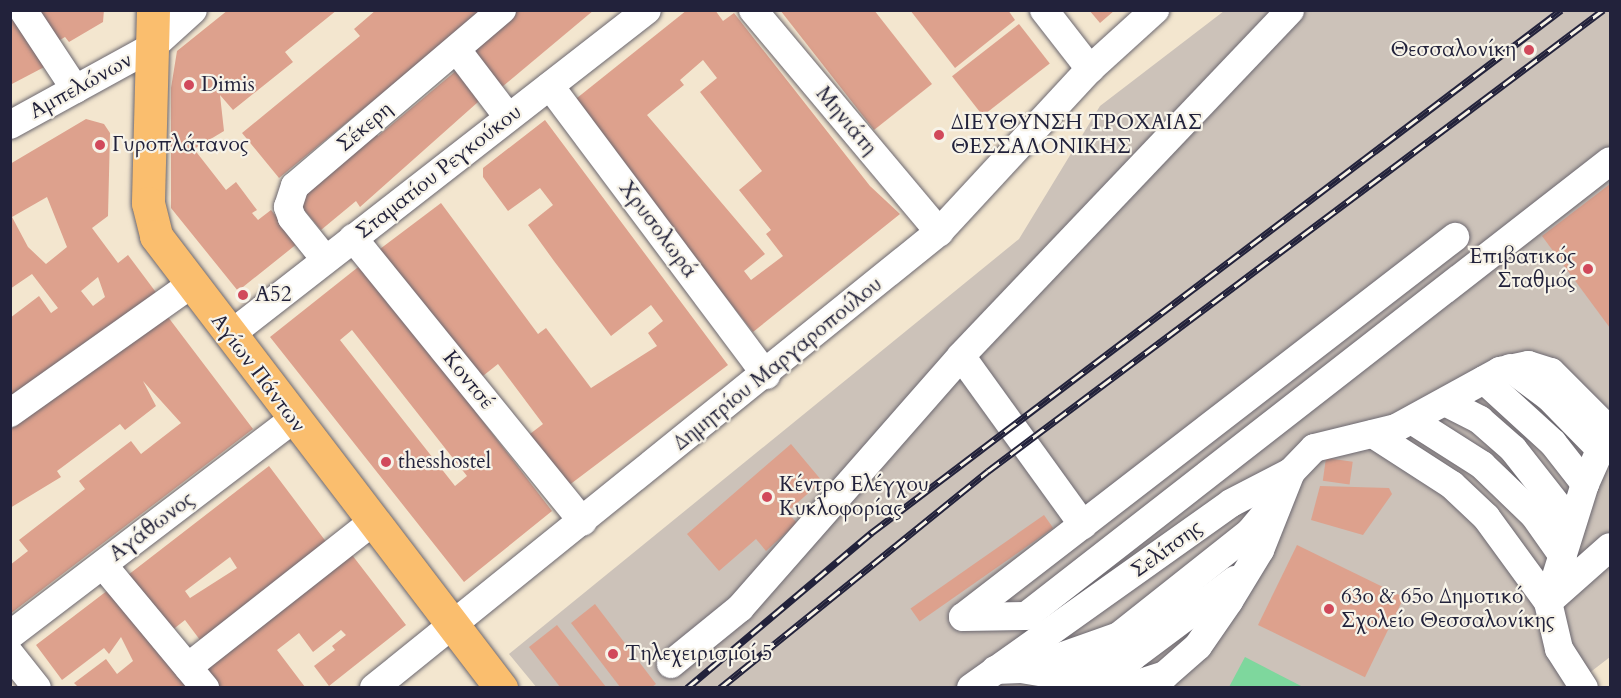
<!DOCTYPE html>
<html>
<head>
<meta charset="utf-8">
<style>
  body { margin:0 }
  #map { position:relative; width:1621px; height:698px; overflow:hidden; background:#f3e6cf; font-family:Cardo,serif }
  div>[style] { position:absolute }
  .industrial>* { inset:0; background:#ccc2b9 }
  .green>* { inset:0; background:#7ed79d }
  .building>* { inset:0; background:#dda18d; transform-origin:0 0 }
  .roads { filter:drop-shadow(0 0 2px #6b676f) drop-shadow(0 0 2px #6b676f) }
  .minor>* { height:28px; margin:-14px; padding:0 14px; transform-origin:14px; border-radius:14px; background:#fff }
  .major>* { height:33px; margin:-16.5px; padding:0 16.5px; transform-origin:16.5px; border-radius:16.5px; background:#fabe6e }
  .rail>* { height:7px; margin-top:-3.5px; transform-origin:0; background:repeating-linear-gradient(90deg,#f7f3e8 0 14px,#22223b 0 28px); box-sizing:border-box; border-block:2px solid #22223b }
  .dots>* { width:16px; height:16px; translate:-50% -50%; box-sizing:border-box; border:3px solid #f7f3e8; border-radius:50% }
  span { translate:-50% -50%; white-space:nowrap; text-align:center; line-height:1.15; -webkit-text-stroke:4.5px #f7f3e8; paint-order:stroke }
  .poi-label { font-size:21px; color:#22223b }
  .right { translate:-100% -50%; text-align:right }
  .left { translate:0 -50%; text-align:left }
  .street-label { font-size:21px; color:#22223b }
  .frame { position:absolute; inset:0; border:12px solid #22223b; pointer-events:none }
</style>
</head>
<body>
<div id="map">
  <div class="industrial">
    <div style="clip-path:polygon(1224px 11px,1610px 11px,1610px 657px,1571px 687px,537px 688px,509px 654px,1019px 239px,1100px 106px)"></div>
  </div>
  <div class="green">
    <div style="clip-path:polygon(1245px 657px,1303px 687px,1229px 687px)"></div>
  </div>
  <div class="building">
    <div style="clip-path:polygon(10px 10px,50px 64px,10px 85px)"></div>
    <div style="clip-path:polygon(26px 10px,104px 10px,103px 22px,69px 42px,65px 37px,48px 47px)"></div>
    <div style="clip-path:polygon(228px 10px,337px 10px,285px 52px,293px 62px,233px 110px,220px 95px,224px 131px,194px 149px,226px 190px,236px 182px,257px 210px,252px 213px,258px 220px,271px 210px,298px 243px,238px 291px,171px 208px,171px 88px,177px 51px)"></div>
    <div style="clip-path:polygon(376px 10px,484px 10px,279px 178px,242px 133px,360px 36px,354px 29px)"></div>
    <div style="clip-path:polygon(516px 10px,594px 10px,496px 92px,464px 54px)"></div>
    <div style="clip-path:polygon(evenodd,687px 10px,715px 10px,723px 21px,734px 13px,870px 186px,900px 214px,753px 332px,572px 102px,687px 10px,703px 60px,717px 78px,700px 92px,762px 171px,739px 190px,771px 230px,766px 234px,783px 256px,751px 280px,744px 271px,765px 254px,647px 115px,684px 85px,680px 80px,703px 60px)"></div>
    <div style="clip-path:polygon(780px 10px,874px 10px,932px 84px,874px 130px)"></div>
    <div style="clip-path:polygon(910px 10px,1008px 10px,1015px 20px,955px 68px)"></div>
    <div style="clip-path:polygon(1089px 10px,1115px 10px,1100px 23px)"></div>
    <div style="left:1019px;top:24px;width:50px;height:85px;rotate:52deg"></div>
    <div style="clip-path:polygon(463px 65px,487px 94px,360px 207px,356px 201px,321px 230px,295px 199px,371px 127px,378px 136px)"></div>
    <div style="clip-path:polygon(evenodd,86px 119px,104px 124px,110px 133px,108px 216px,92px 228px,118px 263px,128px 255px,158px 295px,10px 406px,10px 318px,39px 296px,51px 313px,58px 308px,32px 274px,10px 289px,10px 164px,86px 119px,47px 197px,67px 247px,46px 264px,28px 247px,12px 217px,47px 197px,86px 119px,98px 277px,105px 297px,93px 306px,81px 291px,98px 277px)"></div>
    <div style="clip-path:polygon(545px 120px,728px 365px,564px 489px,526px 437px,543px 424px,498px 364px,474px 383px,376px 252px,441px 203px,538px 334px,546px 328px,591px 388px,657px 346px,648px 333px,663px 321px,651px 305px,611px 336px,554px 261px,528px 225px,553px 205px,540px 188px,508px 211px,483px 177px,483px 168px)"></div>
    <div style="clip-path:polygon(1610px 184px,1610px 328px,1542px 236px)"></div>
    <div style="clip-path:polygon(evenodd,362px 264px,552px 511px,464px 582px,270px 337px,362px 264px,352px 330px,467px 476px,455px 486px,340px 340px,352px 330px)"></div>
    <div style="clip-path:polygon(165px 313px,253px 429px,10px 614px,10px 565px,28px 551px,19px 540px,85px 489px,79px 481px,131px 441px,141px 454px,181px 423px,143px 381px,156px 406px,125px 430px,120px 424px,57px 471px,61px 477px,10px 508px,10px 430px)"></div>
    <div style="clip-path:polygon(791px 444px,822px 481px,787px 512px,797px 523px,766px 551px,756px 539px,719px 571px,687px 534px)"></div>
    <div style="left:1326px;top:458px;width:27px;height:23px;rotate:8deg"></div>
    <div style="clip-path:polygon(evenodd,269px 466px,327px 543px,200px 640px,185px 620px,171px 631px,128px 575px,269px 466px,230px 557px,237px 568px,190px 598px,185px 591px,230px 557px)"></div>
    <div style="clip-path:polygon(1320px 486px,1389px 488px,1392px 494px,1363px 535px,1311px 520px)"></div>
    <div style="left:1044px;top:515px;width:16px;height:163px;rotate:55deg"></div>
    <div style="left:1297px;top:545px;width:119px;height:89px;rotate:26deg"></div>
    <div style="clip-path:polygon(349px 551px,406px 625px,329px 686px,314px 666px,335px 650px,332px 646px,346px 635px,341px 630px,313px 652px,299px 633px,277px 650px,305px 687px,215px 687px,199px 667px)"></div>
    <div style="clip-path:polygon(112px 587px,188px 687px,78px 687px,74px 683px,106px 659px,117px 674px,133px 661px,121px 637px,109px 654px,104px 648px,62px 680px,36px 645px)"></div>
    <div style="clip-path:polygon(595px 604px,656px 684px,652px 687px,620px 687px,571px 623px)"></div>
    <div style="clip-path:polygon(557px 625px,606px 687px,560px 687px,529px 647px)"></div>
  </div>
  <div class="roads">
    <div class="minor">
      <div style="left:23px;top:10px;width:95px;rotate:56.6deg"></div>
      <div style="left:753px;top:10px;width:290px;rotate:50deg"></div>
      <div style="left:1044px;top:10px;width:75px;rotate:52.1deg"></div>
      <div style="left:457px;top:50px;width:84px;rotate:52.7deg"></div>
      <div style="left:550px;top:86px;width:361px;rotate:53.2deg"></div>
      <div style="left:10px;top:125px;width:162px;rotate:-28.8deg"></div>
      <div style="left:152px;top:47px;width:55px;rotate:-42.1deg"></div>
      <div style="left:353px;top:238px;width:365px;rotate:51deg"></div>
      <div style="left:325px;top:259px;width:53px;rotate:-128.8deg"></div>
      <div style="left:292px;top:218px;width:12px;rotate:-110deg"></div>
      <div style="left:288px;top:207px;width:22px;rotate:-72deg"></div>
      <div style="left:295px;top:186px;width:272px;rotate:-40.4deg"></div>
      <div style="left:231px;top:334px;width:527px;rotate:-37.91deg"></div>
      <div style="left:1510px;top:368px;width:49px;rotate:36.6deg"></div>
      <div style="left:1549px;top:397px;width:71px;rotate:45.6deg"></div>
      <div style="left:1484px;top:380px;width:93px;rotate:42.4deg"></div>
      <div style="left:1553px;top:443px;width:52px;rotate:52deg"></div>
      <div style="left:1447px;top:403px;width:37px;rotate:27deg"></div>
      <div style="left:1480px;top:420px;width:44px;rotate:41.3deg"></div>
      <div style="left:1513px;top:449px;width:95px;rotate:51.8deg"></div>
      <div style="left:10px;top:413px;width:221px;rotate:-35.4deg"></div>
      <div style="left:1413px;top:421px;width:82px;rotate:32.5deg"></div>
      <div style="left:1482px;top:465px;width:72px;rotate:43.9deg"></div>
      <div style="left:1534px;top:515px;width:50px;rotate:54.7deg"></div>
      <div style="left:1373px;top:434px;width:94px;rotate:32.8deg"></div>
      <div style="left:1452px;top:485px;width:47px;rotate:43.3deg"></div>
      <div style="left:1486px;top:517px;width:105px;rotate:53.9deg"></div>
      <div style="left:1548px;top:602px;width:48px;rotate:76.8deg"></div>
      <div style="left:1559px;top:649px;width:46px;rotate:57.3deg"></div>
      <div style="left:1083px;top:525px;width:208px;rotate:-125.8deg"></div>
      <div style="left:961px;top:356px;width:477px;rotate:-46.4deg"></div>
      <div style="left:103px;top:565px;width:160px;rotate:50.3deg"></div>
      <div style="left:1549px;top:601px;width:81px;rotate:-41.5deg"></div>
      <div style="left:1548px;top:602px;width:124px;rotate:-72.6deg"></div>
      <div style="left:1585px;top:484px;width:59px;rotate:-66deg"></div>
      <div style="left:963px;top:617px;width:63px;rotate:-0.9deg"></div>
      <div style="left:1026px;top:616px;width:740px;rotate:-37.92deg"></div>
      <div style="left:963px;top:617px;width:622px;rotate:-37.68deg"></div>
      <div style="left:10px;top:635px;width:357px;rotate:-37.3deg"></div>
      <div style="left:10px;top:654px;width:43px;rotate:51.5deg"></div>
      <div style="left:671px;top:664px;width:89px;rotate:-39.1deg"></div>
      <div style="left:740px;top:608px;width:335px;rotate:-48.7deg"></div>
      <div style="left:188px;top:667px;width:233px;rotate:-38.2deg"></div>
      <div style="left:1032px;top:667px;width:92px;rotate:-19.6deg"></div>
      <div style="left:1119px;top:636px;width:167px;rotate:-38.4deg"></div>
      <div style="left:1250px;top:532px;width:33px;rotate:-50deg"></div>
      <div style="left:995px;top:670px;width:26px;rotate:-2deg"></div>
      <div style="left:1021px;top:669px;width:109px;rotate:9.5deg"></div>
      <div style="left:1128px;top:687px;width:39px;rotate:-18deg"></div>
      <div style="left:1165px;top:675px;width:44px;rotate:-41.3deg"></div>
      <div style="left:1198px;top:646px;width:55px;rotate:-55.4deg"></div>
      <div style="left:1229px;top:601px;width:60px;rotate:-58.7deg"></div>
      <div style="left:1260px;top:550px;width:84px;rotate:-68.3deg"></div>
      <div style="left:1080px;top:677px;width:56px;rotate:-21deg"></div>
      <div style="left:1132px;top:657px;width:129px;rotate:-36.8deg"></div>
      <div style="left:374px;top:688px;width:726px;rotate:-38.91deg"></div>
      <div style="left:939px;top:232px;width:222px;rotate:-47.2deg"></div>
      <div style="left:1090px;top:69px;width:88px;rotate:-42.2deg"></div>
      <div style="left:971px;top:688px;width:319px;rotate:-35.4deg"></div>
      <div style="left:1231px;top:503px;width:68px;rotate:-27.3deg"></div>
      <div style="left:1291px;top:472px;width:33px;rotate:-46deg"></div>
      <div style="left:1314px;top:448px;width:84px;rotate:-13.7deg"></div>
      <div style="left:1396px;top:428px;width:119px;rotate:-28.7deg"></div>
      <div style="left:1500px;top:371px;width:29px;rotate:-12deg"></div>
      <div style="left:1528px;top:365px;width:24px;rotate:17deg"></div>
      <div style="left:1551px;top:372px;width:83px;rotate:45deg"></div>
    </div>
    <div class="major">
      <div style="left:153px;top:10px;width:193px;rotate:91.5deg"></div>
      <div style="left:148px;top:203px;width:34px;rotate:76deg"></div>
      <div style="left:156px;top:236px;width:569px;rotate:52.65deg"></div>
    </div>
  </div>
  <div class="rail">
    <div style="left:687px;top:688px;width:241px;rotate:-40.1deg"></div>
    <div style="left:871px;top:533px;width:866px;rotate:-37.16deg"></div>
    <div style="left:720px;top:688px;width:345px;rotate:-39deg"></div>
    <div style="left:988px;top:471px;width:769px;rotate:-36.85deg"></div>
  </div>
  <div class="dots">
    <div style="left:1529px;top:50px;background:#d1495b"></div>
    <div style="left:189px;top:85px;background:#d1495b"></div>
    <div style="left:939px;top:135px;background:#d1495b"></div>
    <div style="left:100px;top:145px;background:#d1495b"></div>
    <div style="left:1588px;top:269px;background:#d1495b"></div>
    <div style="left:243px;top:295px;background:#d1495b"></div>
    <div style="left:386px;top:462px;background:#d1495b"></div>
    <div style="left:767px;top:497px;background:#d1495b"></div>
    <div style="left:1329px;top:609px;background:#d1495b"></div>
    <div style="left:613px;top:654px;background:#d1495b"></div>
  </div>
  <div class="poi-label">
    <span class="right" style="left:1516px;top:50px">Θεσσαλονίκη</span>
    <span class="left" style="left:201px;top:85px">Dimis</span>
    <span class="left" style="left:951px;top:135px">ΔΙΕΥΘΥΝΣΗ ΤΡΟΧΑΙΑΣ<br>ΘΕΣΣΑΛΟΝΙΚΗΣ</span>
    <span class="left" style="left:112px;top:145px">Γυροπλάτανος</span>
    <span class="right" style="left:1576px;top:269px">Επιβατικός<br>Σταθμός</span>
    <span class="left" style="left:255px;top:295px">A52</span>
    <span class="left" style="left:398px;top:462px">thesshostel</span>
    <span class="left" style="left:779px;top:497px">Κέντρο Ελέγχου<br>Κυκλοφορίας</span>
    <span class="left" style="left:1341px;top:609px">63ο &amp; 65o Δημοτικό<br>Σχολείο Θεσσαλονίκης</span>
    <span class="left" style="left:625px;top:654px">Τηλεχειρισμοί 5</span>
  </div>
  <div class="street-label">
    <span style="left:81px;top:86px;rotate:-29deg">Αμπελώνων</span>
    <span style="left:846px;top:121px;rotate:50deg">Μηνιάτη</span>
    <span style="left:365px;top:127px;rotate:-40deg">Σέκερη</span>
    <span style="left:439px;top:172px;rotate:-38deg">Σταματίου Ρεγκούκου</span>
    <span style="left:658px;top:230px;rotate:53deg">Χρυσολωρά</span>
    <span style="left:778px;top:364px;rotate:-39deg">Δημητρίου Μαργαροπούλου</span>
    <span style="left:258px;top:373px;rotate:53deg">Αγίων Πάντων</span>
    <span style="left:468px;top:380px;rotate:51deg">Κοντσέ</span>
    <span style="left:152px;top:527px;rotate:-37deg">Αγάθωνος</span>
    <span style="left:1167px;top:549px;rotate:-36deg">Σελίτσης</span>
  </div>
  <div class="frame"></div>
</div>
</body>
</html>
